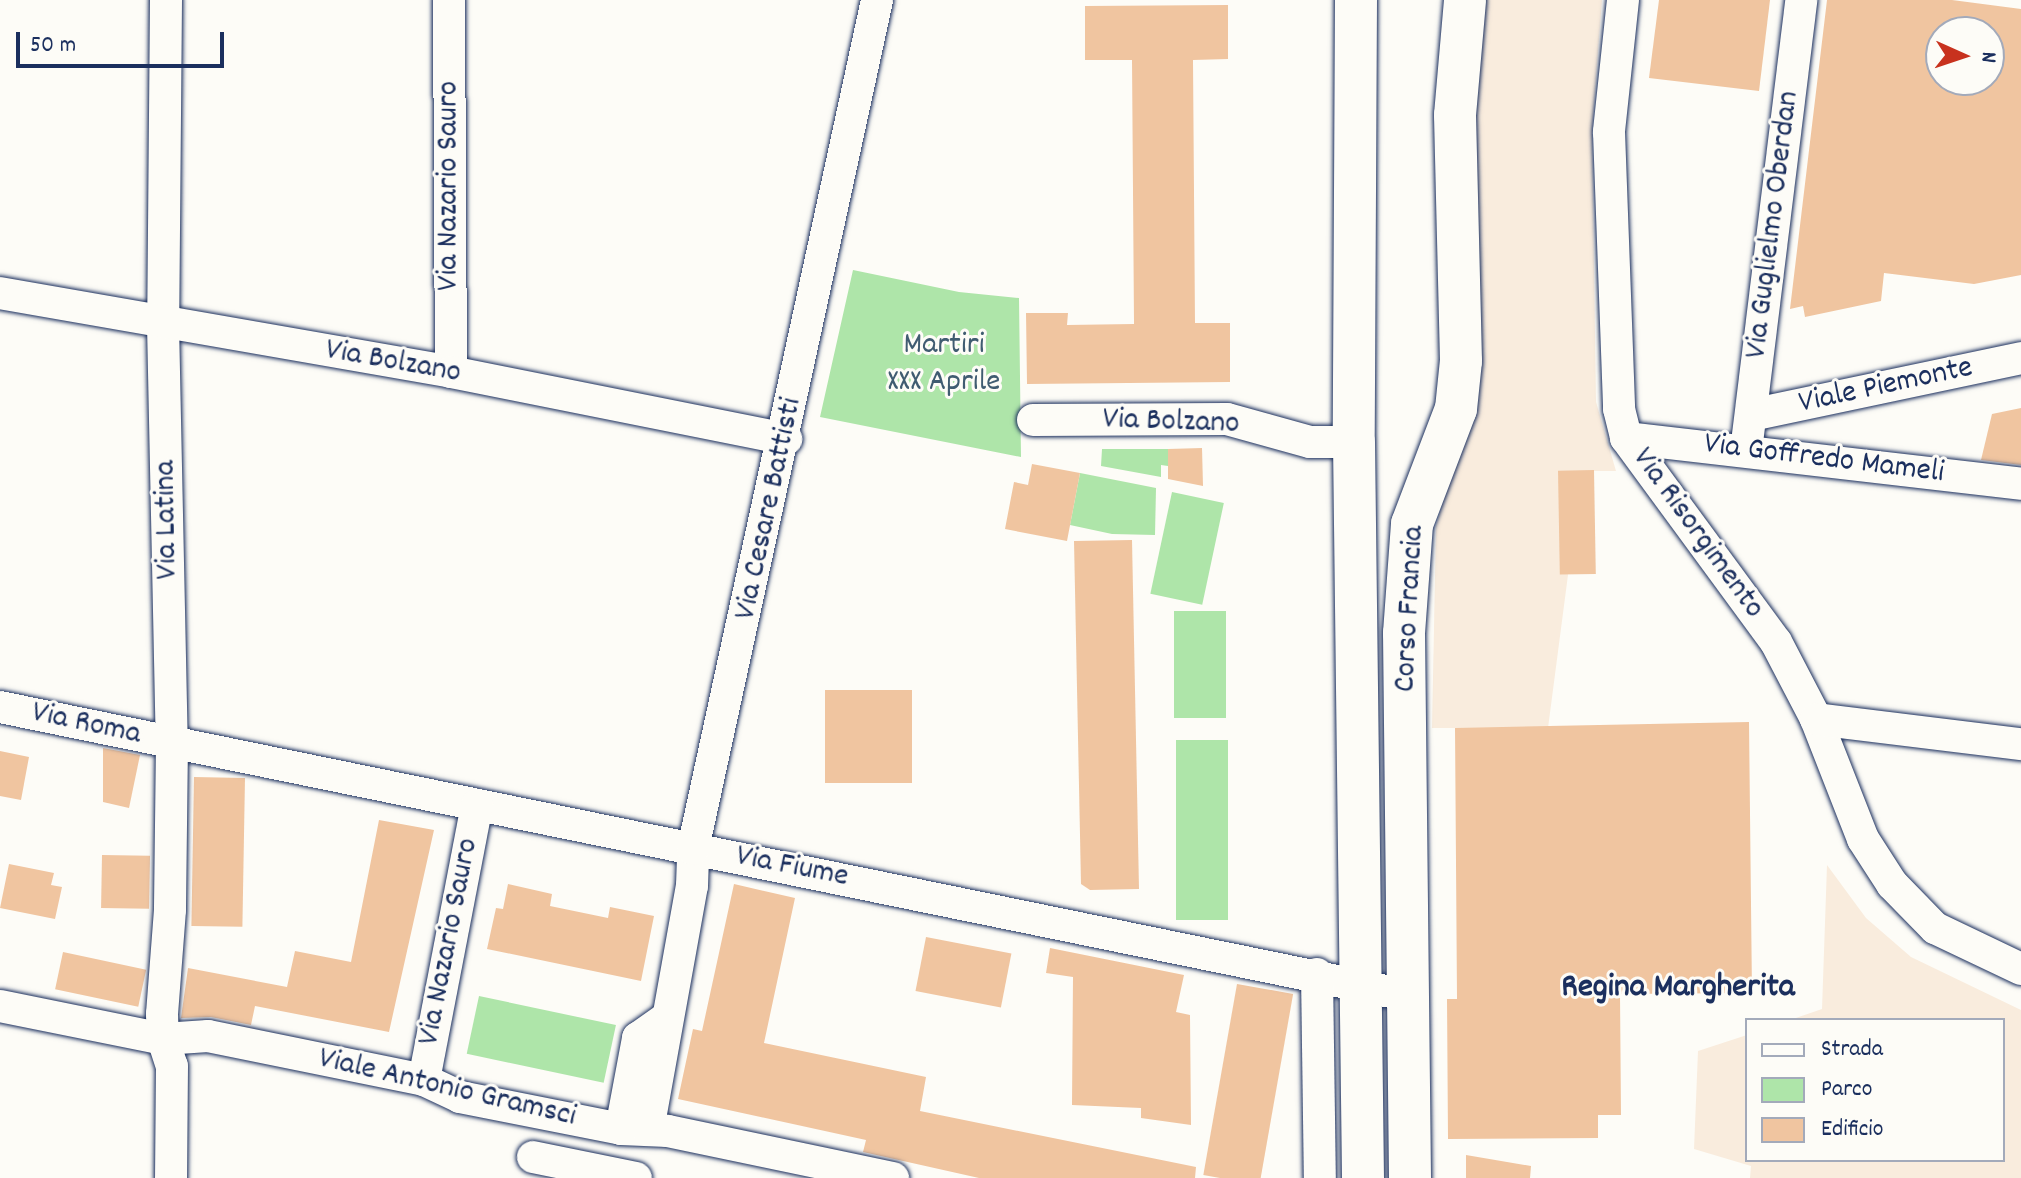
<!DOCTYPE html>
<html>
<head>
<meta charset="utf-8">
<style>
  body { margin:0 }
  #map { position:relative; width:2021px; height:1178px; overflow:hidden; background:#fdfcf7; font-family:Dekko,sans-serif }
  div>[style] { position:absolute }
  .built>* { inset:0; background:#f9ecdd }
  .green>* { inset:0; background:#aee5a9; transform-origin:0 0 }
  .building>* { inset:0; background:#f0c5a0; transform-origin:0 0 }
  .roads { filter:drop-shadow(0 0 2px #1b2f5e) drop-shadow(0 0 2px #1b2f5e) }
  .minor>* { height:32px; margin:-16px; padding:0 16px; transform-origin:16px; border-radius:16px; background:#fdfcf7 }
  .major>* { height:42px; margin:-21px; padding:0 21px; transform-origin:21px; border-radius:21px; background:#fdfcf7 }
  span { translate:-50% -50%; white-space:nowrap; text-align:center; line-height:1.15; -webkit-text-stroke:6px #fdfcf7; paint-order:stroke }
  .street-label { font-size:32px; color:#1b2f5e }
  .park-label { font-size:32px; color:#405c71 }
  .neighbourhood-label { font-size:34px; color:#1b2f5e; font-weight:700 }
  .legend { position:absolute; left:1745px; top:1018px; width:260px; height:144px; box-sizing:border-box; background:#fdfcf7; border:2px solid #a3aaba; margin:0; padding:10px 14px; list-style:none; font-size:24px; color:#1b2f5e }
  .legend li { display:flex; align-items:center; gap:16px; height:40px }
  .legend b { width:40px; border:2px solid #a3aaba }
  .north { position:absolute; left:1925px; top:16px; width:80px; height:80px; box-sizing:border-box; background:#fdfcf7; border:2px solid #a3aaba; border-radius:50%; rotate:93deg; font-size:22px; font-weight:700; line-height:32px; text-align:center; color:#1b2f5e }
  .north::after { content:''; display:block; margin:auto; width:28px; height:36px; background:#c8321e; clip-path:polygon(50% 0,100% 100%,50% 72%,0 100%) }
  .scale { position:absolute; left:16px; top:32px; width:208px; height:36px; box-sizing:border-box; border:4px solid #1b2f5e; border-top:0; padding-left:10px; font-size:24px; line-height:28px; white-space:nowrap; color:#1b2f5e; -webkit-text-stroke:6px #fdfcf7; paint-order:stroke }
</style>
</head>
<body>
<div id="map">
  <div class="built">
    <div style="clip-path:polygon(1477px 0,1602px 0,1592px 130px,1596px 402px,1616px 471px,1558px 471px,1568px 575px,1548px 728px,1432px 728px,1436px 526px,1470px 408px)"></div>
    <div style="clip-path:polygon(1827px 865px,1866px 918px,1911px 957px,2021px 1010px,2021px 1178px,1750px 1178px,1751px 1166px,1694px 1149px,1698px 1051px,1747px 1035px,1747px 1160px,2003px 1160px,2003px 1020px,1790px 1020px,1822px 1009px)"></div>
  </div>
  <div class="green">
    <div style="clip-path:polygon(853px 270px,959px 292px,1019px 298px,1021px 457px,820px 417px)"></div>
    <div style="clip-path:polygon(1102px 449px,1168px 449px,1168px 466px,1161px 465px,1161px 477px,1101px 466px)"></div>
    <div style="clip-path:polygon(1080px 473px,1156px 488px,1155px 535px,1112px 534px,1070px 525px)"></div>
    <div style="left:1172px;top:492px;width:53px;height:104px;rotate:12deg"></div>
    <div style="left:1174px;top:611px;width:52px;height:107px"></div>
    <div style="left:1176px;top:740px;width:52px;height:180px"></div>
    <div style="left:479px;top:996px;width:140px;height:59px;rotate:12deg"></div>
  </div>
  <div class="building">
    <div style="clip-path:polygon(1659px 0,1770px 0,1759px 91px,1649px 78px)"></div>
    <div style="clip-path:polygon(evenodd,1827px 0,1952px 0,2021px 9px,2021px 275px,1974px 284px,1884px 273px,1881px 301px,1805px 317px,1803px 306px,1790px 309px,1827px 0,1941px 32px,1989px 32px,1989px 80px,1941px 80px,1941px 32px)"></div>
    <div style="clip-path:polygon(1228px 5px,1228px 59px,1193px 60px,1195px 323px,1230px 323px,1230px 382px,1027px 384px,1026px 313px,1068px 313px,1067px 325px,1134px 324px,1132px 60px,1085px 60px,1085px 6px)"></div>
    <div style="clip-path:polygon(2021px 408px,2021px 465px,1981px 460px,1992px 414px)"></div>
    <div style="clip-path:polygon(1202px 448px,1203px 486px,1168px 479px,1168px 449px)"></div>
    <div style="clip-path:polygon(1032px 464px,1080px 473px,1067px 541px,1005px 529px,1014px 482px,1028px 485px)"></div>
    <div style="left:1594px;top:470px;width:104px;height:36px;rotate:89deg"></div>
    <div style="clip-path:polygon(1132px 540px,1139px 889px,1090px 890px,1081px 884px,1074px 541px)"></div>
    <div style="left:912px;top:690px;width:93px;height:87px;rotate:90deg"></div>
    <div style="clip-path:polygon(1749px 722px,1752px 993px,1620px 994px,1621px 1115px,1598px 1115px,1598px 1138px,1448px 1139px,1447px 999px,1457px 999px,1455px 728px)"></div>
    <div style="clip-path:polygon(103px 748px,140px 755px,129px 808px,103px 802px)"></div>
    <div style="clip-path:polygon(0 751px,29px 757px,21px 800px,0 796px)"></div>
    <div style="left:194px;top:777px;width:51px;height:149px;rotate:1deg"></div>
    <div style="clip-path:polygon(379px 820px,434px 830px,389px 1032px,255px 1006px,251px 1025px,211px 1017px,181px 1018px,188px 968px,287px 987px,295px 951px,351px 962px)"></div>
    <div style="left:102px;top:855px;width:48px;height:53px;rotate:1deg"></div>
    <div style="clip-path:polygon(9px 864px,54px 873px,51px 885px,62px 887px,55px 919px,0 908px)"></div>
    <div style="clip-path:polygon(508px 884px,552px 894px,550px 906px,608px 918px,610px 907px,654px 916px,641px 981px,487px 949px,496px 908px,503px 909px)"></div>
    <div style="clip-path:polygon(734px 884px,795px 898px,764px 1043px,926px 1077px,920px 1111px,1196px 1167px,1195px 1178px,979px 1178px,863px 1152px,866px 1140px,678px 1099px,693px 1029px,702px 1031px)"></div>
    <div style="left:926px;top:937px;width:87px;height:55px;rotate:11deg"></div>
    <div style="clip-path:polygon(1050px 948px,1184px 975px,1176px 1012px,1190px 1015px,1191px 1125px,1141px 1118px,1141px 1108px,1072px 1105px,1073px 977px,1046px 973px)"></div>
    <div style="left:63px;top:952px;width:85px;height:38px;rotate:12deg"></div>
    <div style="left:1237px;top:984px;width:57px;height:194px;rotate:10deg"></div>
    <div style="clip-path:polygon(1466px 1155px,1531px 1166px,1530px 1178px,1466px 1178px)"></div>
  </div>
  <div class="roads">
    <div class="minor">
      <div style="left:166px;top:0;width:324px;rotate:90.5deg"></div>
      <div style="left:163px;top:324px;width:419px;rotate:88.8deg"></div>
      <div style="left:172px;top:743px;width:167px;rotate:90.7deg"></div>
      <div style="left:170px;top:910px;width:104px;rotate:94.4deg"></div>
      <div style="left:162px;top:1014px;width:25px;rotate:88deg"></div>
      <div style="left:163px;top:1039px;width:28px;rotate:72deg"></div>
      <div style="left:172px;top:1066px;width:112px;rotate:90.5deg"></div>
      <div style="left:449px;top:0;width:372px;rotate:89.7deg"></div>
      <div style="left:1623px;top:0;width:133px;rotate:96.1deg"></div>
      <div style="left:1609px;top:132px;width:277px;rotate:87.9deg"></div>
      <div style="left:1619px;top:409px;width:30px;rotate:76deg"></div>
      <div style="left:1626px;top:438px;width:253px;rotate:53.7deg"></div>
      <div style="left:1776px;top:642px;width:87px;rotate:62.5deg"></div>
      <div style="left:1816px;top:719px;width:129px;rotate:68.6deg"></div>
      <div style="left:1863px;top:839px;width:54px;rotate:57.2deg"></div>
      <div style="left:1892px;top:884px;width:62px;rotate:45.7deg"></div>
      <div style="left:1935px;top:928px;width:95px;rotate:25.5deg"></div>
      <div style="left:0;top:293px;width:458px;rotate:9.9deg"></div>
      <div style="left:451px;top:372px;width:342px;rotate:11.3deg"></div>
      <div style="left:1751px;top:415px;width:276px;rotate:-11.9deg"></div>
      <div style="left:1033px;top:420px;width:194px;rotate:-0.3deg"></div>
      <div style="left:1227px;top:419px;width:86px;rotate:15.5deg"></div>
      <div style="left:1310px;top:442px;width:44px"></div>
      <div style="left:1626px;top:438px;width:398px;rotate:6.6deg"></div>
      <div style="left:1746px;top:451px;width:454px;rotate:-83deg"></div>
      <div style="left:0;top:707px;width:1440px;rotate:11.58deg"></div>
      <div style="left:1816px;top:719px;width:207px;rotate:7deg"></div>
      <div style="left:1317px;top:974px;width:204px;rotate:89.2deg"></div>
      <div style="left:0;top:1006px;width:166px;rotate:11.4deg"></div>
      <div style="left:163px;top:1039px;width:45px;rotate:-3.8deg"></div>
      <div style="left:208px;top:1036px;width:220px;rotate:11.5deg"></div>
      <div style="left:424px;top:1080px;width:40px;rotate:25deg"></div>
      <div style="left:460px;top:1097px;width:164px;rotate:11.2deg"></div>
      <div style="left:621px;top:1129px;width:47px;rotate:2.4deg"></div>
      <div style="left:668px;top:1131px;width:230px;rotate:11.8deg"></div>
      <div style="left:424px;top:1080px;width:280px;rotate:-79.1deg"></div>
      <div style="left:621px;top:1129px;width:93px;rotate:-79.4deg"></div>
      <div style="left:638px;top:1038px;width:35px;rotate:-35deg"></div>
      <div style="left:648px;top:1130px;width:248px;rotate:-79.8deg"></div>
      <div style="left:692px;top:886px;width:37px;rotate:-88deg"></div>
      <div style="left:693px;top:849px;width:869px;rotate:-77.77deg"></div>
      <div style="left:533px;top:1157px;width:105px;rotate:11.5deg"></div>
    </div>
    <div class="major">
      <div style="left:1356px;top:0;width:442px;rotate:90.3deg"></div>
      <div style="left:1354px;top:442px;width:736px;rotate:89.3deg"></div>
      <div style="left:1410px;top:1178px;width:545px;rotate:-90.63deg"></div>
      <div style="left:1404px;top:633px;width:109px;rotate:-85.8deg"></div>
      <div style="left:1412px;top:524px;width:123px;rotate:-69.1deg"></div>
      <div style="left:1456px;top:409px;width:48px;rotate:-84.1deg"></div>
      <div style="left:1461px;top:361px;width:246px;rotate:-91.4deg"></div>
      <div style="left:1455px;top:115px;width:115px;rotate:-85deg"></div>
    </div>
  </div>
  <div class="street-label">
    <span style="left:450px;top:186px;rotate:-90deg">Via Nazario Sauro</span>
    <span style="left:1774px;top:225px;rotate:-83deg">Via Guglielmo Oberdan</span>
    <span style="left:393px;top:363px;rotate:10deg">Via Bolzano</span>
    <span style="left:1886px;top:387px;rotate:-12deg">Viale Piemonte</span>
    <span style="left:1171px;top:423px;rotate:2deg">Via Bolzano</span>
    <span style="left:1824px;top:460px;rotate:7deg">Via Goffredo Mameli</span>
    <span style="left:770px;top:509px;rotate:-78deg">Via Cesare Battisti</span>
    <span style="left:168px;top:520px;rotate:-91deg">Via Latina</span>
    <span style="left:1697px;top:534px;rotate:54deg">Via Risorgimento</span>
    <span style="left:1411px;top:609px;rotate:-87deg">Corso Francia</span>
    <span style="left:86px;top:725px;rotate:12deg">Via Roma</span>
    <span style="left:792px;top:868px;rotate:11deg">Via Fiume</span>
    <span style="left:450px;top:942px;rotate:-79deg">Via Nazario Sauro</span>
    <span style="left:447px;top:1089px;rotate:13deg">Viale Antonio Gramsci</span>
  </div>
  <div class="park-label">
    <span style="left:944px;top:365px">Martiri<br>XXX Aprile</span>
  </div>
  <div class="neighbourhood-label">
    <span style="left:1678px;top:989px">Regina Margherita</span>
  </div>
  <ul class="legend">
  <li><b style="height:10px;background:#fdfcf7"></b>Strada</li>
  <li><b style="height:22px;background:#aee5a9"></b>Parco</li>
  <li><b style="height:22px;background:#f0c5a0"></b>Edificio</li>
  </ul>
  <div class="north">N</div>
  <div class="scale">50 m</div>
</div>
</body>
</html>
